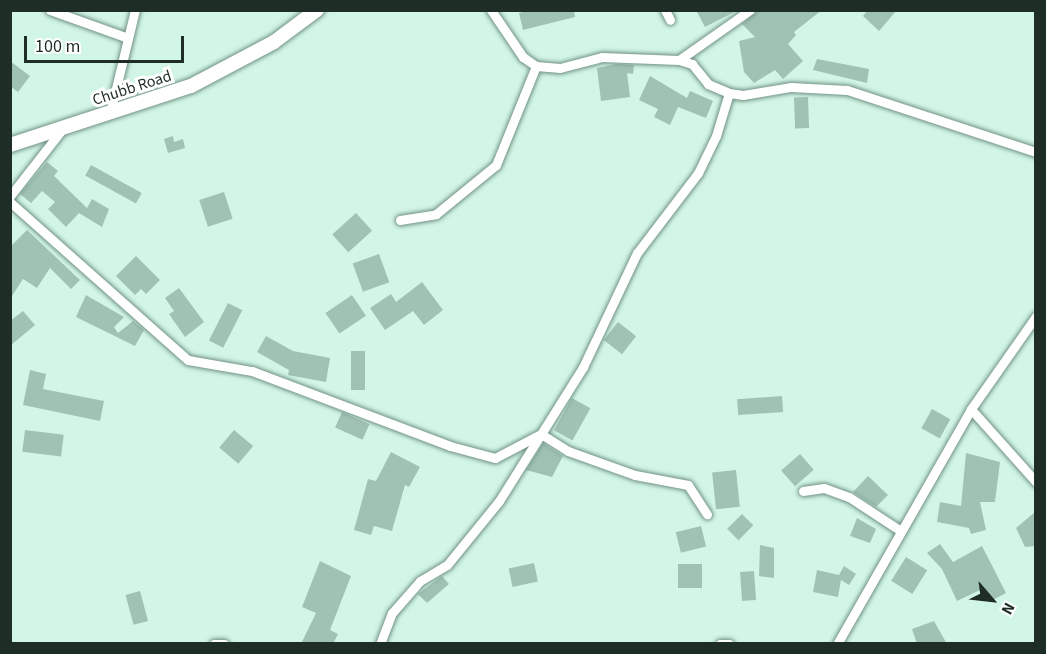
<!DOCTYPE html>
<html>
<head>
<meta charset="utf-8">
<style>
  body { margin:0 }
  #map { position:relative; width:1046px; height:654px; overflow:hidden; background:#d2f6e6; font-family:"Source Sans 3",sans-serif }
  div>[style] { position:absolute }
  .building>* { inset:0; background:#a0c2b4; transform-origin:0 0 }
  .roads { filter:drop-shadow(0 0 2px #719284) drop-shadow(0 0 2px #719284) }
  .street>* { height:9px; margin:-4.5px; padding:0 4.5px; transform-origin:4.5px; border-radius:4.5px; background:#fff }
  .secondary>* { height:14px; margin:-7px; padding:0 7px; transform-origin:7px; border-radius:7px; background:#fff }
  span { translate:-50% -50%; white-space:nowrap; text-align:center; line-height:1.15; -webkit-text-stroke:6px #fff; paint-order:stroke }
  .street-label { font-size:16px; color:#1f2d27 }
  .frame { position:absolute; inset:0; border:12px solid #1f2d27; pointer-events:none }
  .north { position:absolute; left:962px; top:570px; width:60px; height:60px; -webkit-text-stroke:4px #fff; paint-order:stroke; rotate:118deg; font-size:16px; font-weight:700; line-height:24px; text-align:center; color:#1f2d27 }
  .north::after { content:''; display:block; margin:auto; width:21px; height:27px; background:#1f2d27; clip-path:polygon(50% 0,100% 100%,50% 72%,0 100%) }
  .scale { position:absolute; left:24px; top:36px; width:160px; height:27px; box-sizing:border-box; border:3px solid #1f2d27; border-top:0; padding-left:8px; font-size:18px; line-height:21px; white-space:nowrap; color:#1f2d27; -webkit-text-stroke:4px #fff; paint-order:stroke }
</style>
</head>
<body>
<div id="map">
  <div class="building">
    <div style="clip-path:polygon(530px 10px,574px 10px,575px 17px,523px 30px,519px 13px)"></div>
    <div style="clip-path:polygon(696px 10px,738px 10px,705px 27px)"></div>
    <div style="clip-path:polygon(757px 10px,822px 10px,794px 32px,796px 35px,788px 44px,803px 61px,783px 79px,775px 70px,754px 83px,744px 72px,739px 41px,755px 37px,742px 24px)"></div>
    <div style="clip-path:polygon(868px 10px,897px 10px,879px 31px,863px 16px)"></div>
    <div style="clip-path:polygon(817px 59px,869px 69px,867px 83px,813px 70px)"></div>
    <div style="clip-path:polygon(10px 61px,30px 76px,18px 92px,10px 86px)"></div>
    <div style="clip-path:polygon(616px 64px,634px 65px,633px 74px,627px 73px,630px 97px,601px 101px,597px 68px)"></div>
    <div style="clip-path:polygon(650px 76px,687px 98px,690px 91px,713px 101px,706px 118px,678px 107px,670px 125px,654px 117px,658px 109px,639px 100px)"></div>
    <div style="left:808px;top:97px;width:31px;height:14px;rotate:88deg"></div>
    <div style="clip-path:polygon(173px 136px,174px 142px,183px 139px,185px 148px,168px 153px,164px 139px)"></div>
    <div style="clip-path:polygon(47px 162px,58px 171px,54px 176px,87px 208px,92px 199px,109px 209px,102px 227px,79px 213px,66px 227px,48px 209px,55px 202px,42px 191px,31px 203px,20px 194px)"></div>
    <div style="left:91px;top:165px;width:58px;height:12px;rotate:29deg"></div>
    <div style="left:224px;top:192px;width:28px;height:26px;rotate:72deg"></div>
    <div style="left:356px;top:213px;width:24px;height:32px;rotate:48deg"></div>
    <div style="clip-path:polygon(27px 230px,80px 280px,71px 289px,50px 268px,37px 288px,23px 279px,10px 299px,10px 247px)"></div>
    <div style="left:379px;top:254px;width:30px;height:28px;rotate:70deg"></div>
    <div style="clip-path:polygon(136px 256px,160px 280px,146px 294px,141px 289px,135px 295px,116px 276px)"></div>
    <div style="clip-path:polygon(422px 282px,443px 310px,424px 325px,413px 311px,385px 330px,370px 308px,391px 294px,396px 302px)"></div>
    <div style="clip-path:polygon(179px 288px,204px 322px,185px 337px,169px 314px,174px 311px,165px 298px)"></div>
    <div style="clip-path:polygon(86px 295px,124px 317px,114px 327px,118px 333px,133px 321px,144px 330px,135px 346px,76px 317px)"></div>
    <div style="left:352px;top:295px;width:25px;height:32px;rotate:56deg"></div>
    <div style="left:228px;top:303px;width:16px;height:42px;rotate:27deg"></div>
    <div style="clip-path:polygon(23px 311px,35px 325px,10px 346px,10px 321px)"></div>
    <div style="left:618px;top:322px;width:23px;height:23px;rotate:38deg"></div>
    <div style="clip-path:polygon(266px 336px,293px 351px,330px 358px,326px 382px,288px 375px,289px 370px,257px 352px)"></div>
    <div style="left:351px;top:351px;width:14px;height:39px"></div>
    <div style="clip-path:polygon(30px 370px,46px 374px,43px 389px,104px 401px,100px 421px,23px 405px)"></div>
    <div style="left:782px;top:396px;width:16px;height:45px;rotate:86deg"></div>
    <div style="left:572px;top:398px;width:21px;height:37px;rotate:29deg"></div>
    <div style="left:932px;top:409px;width:21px;height:22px;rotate:29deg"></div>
    <div style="left:342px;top:412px;width:30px;height:17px;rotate:24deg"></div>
    <div style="left:25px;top:430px;width:39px;height:22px;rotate:7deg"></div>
    <div style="left:234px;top:430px;width:25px;height:23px;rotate:40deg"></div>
    <div style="clip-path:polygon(543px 443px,563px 456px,552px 477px,526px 470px)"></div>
    <div style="clip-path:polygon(391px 452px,420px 467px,409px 487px,405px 485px,392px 531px,374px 526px,371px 535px,354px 530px,368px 479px,376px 481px)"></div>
    <div style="clip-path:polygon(966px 453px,1000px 462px,995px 502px,980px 502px,986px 530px,971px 534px,969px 528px,937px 522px,940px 502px,961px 506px)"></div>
    <div style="left:800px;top:454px;width:21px;height:25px;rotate:49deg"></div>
    <div style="left:736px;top:470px;width:37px;height:24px;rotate:84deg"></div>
    <div style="clip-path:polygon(868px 476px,888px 495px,876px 507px,853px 492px)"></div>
    <div style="clip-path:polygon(1035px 512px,1035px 546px,1025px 547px,1016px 528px)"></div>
    <div style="left:742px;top:514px;width:16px;height:21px;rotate:45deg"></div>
    <div style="clip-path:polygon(857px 518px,876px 529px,870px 543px,850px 536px)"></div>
    <div style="left:701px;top:526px;width:21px;height:26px;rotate:76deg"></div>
    <div style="clip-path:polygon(940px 544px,953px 562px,982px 546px,1006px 593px,989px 602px,982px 589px,957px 601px,942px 569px,927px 553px)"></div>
    <div style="clip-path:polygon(760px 545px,774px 548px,774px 578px,759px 576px)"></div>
    <div style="left:906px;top:557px;width:25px;height:28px;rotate:32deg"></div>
    <div style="clip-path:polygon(320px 561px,351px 576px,330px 630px,338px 634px,333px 644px,301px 644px,316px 613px,302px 607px)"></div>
    <div style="left:534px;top:563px;width:19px;height:26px;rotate:78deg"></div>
    <div style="left:678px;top:564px;width:24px;height:24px"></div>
    <div style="clip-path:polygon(844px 566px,856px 574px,849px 585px,841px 580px,838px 597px,813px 592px,817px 570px,839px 575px)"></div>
    <div style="left:754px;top:571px;width:29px;height:14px;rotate:86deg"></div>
    <div style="clip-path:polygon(442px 576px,449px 584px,427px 603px,418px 594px)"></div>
    <div style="left:140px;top:591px;width:31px;height:15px;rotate:75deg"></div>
    <div style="clip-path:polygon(934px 621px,947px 644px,917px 644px,912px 629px)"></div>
  </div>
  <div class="roads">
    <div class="street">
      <div style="left:50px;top:10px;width:83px;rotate:19.7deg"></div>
      <div style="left:491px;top:10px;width:57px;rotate:55.8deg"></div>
      <div style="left:523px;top:57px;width:16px;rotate:35deg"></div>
      <div style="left:536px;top:66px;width:24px;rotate:5deg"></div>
      <div style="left:560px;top:68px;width:43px;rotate:-14.7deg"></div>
      <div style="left:602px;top:57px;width:77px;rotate:2.2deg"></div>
      <div style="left:679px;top:60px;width:14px;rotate:17deg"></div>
      <div style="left:692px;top:64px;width:26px;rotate:51deg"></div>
      <div style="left:708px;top:84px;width:23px;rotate:23deg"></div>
      <div style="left:729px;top:93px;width:14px;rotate:8deg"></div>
      <div style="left:743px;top:95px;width:49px;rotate:-9.5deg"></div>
      <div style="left:791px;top:87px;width:56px;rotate:3.1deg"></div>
      <div style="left:847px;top:90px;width:199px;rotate:18.2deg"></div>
      <div style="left:665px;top:10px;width:11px;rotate:63deg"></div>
      <div style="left:679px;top:60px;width:87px;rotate:-35.2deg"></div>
      <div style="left:110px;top:113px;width:106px;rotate:-76.4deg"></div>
      <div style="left:10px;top:196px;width:88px;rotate:-52deg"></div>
      <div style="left:10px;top:202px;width:238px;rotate:41.6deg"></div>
      <div style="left:188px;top:360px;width:65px;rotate:9.8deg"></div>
      <div style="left:252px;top:371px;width:212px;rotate:20.7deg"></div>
      <div style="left:450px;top:446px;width:47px;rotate:14.9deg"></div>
      <div style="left:495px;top:458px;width:50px;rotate:-27.6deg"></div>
      <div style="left:400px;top:220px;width:36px;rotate:-9deg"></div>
      <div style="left:436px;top:214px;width:77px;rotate:-39.2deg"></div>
      <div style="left:496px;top:165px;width:107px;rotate:-68deg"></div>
      <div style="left:971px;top:409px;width:98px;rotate:48.3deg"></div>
      <div style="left:541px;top:434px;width:32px;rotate:32deg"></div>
      <div style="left:568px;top:451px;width:71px;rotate:19.7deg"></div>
      <div style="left:635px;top:475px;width:54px;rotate:10.7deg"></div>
      <div style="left:688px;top:485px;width:35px;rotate:57deg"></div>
      <div style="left:803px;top:491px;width:21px;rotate:-8deg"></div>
      <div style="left:824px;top:488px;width:27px;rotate:20deg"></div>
      <div style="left:849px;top:497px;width:62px;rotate:33.2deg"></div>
      <div style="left:214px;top:644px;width:10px"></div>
      <div style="left:380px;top:644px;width:33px;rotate:-69deg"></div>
      <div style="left:392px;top:613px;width:43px;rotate:-48.8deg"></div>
      <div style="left:420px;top:581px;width:31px;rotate:-31deg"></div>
      <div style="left:447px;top:565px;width:82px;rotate:-50.9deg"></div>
      <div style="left:499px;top:501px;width:158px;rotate:-57.9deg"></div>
      <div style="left:583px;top:367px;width:126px;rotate:-64.7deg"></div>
      <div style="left:637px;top:253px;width:101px;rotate:-52.7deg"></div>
      <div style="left:698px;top:173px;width:41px;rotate:-64.1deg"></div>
      <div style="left:716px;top:136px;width:45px;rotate:-73.2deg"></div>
      <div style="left:720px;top:644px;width:9px"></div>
      <div style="left:837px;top:644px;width:271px;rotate:-60.3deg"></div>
      <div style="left:971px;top:409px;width:113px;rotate:-55deg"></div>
    </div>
    <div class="secondary">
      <div style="left:10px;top:145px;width:190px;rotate:-18.1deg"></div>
      <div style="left:191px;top:86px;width:94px;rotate:-27.9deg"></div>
      <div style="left:274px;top:42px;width:54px;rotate:-36.7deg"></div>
    </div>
  </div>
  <div class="street-label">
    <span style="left:132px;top:88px;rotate:-18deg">Chubb Road</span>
  </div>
  <div class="frame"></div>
  <div class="north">N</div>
  <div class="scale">100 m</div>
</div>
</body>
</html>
